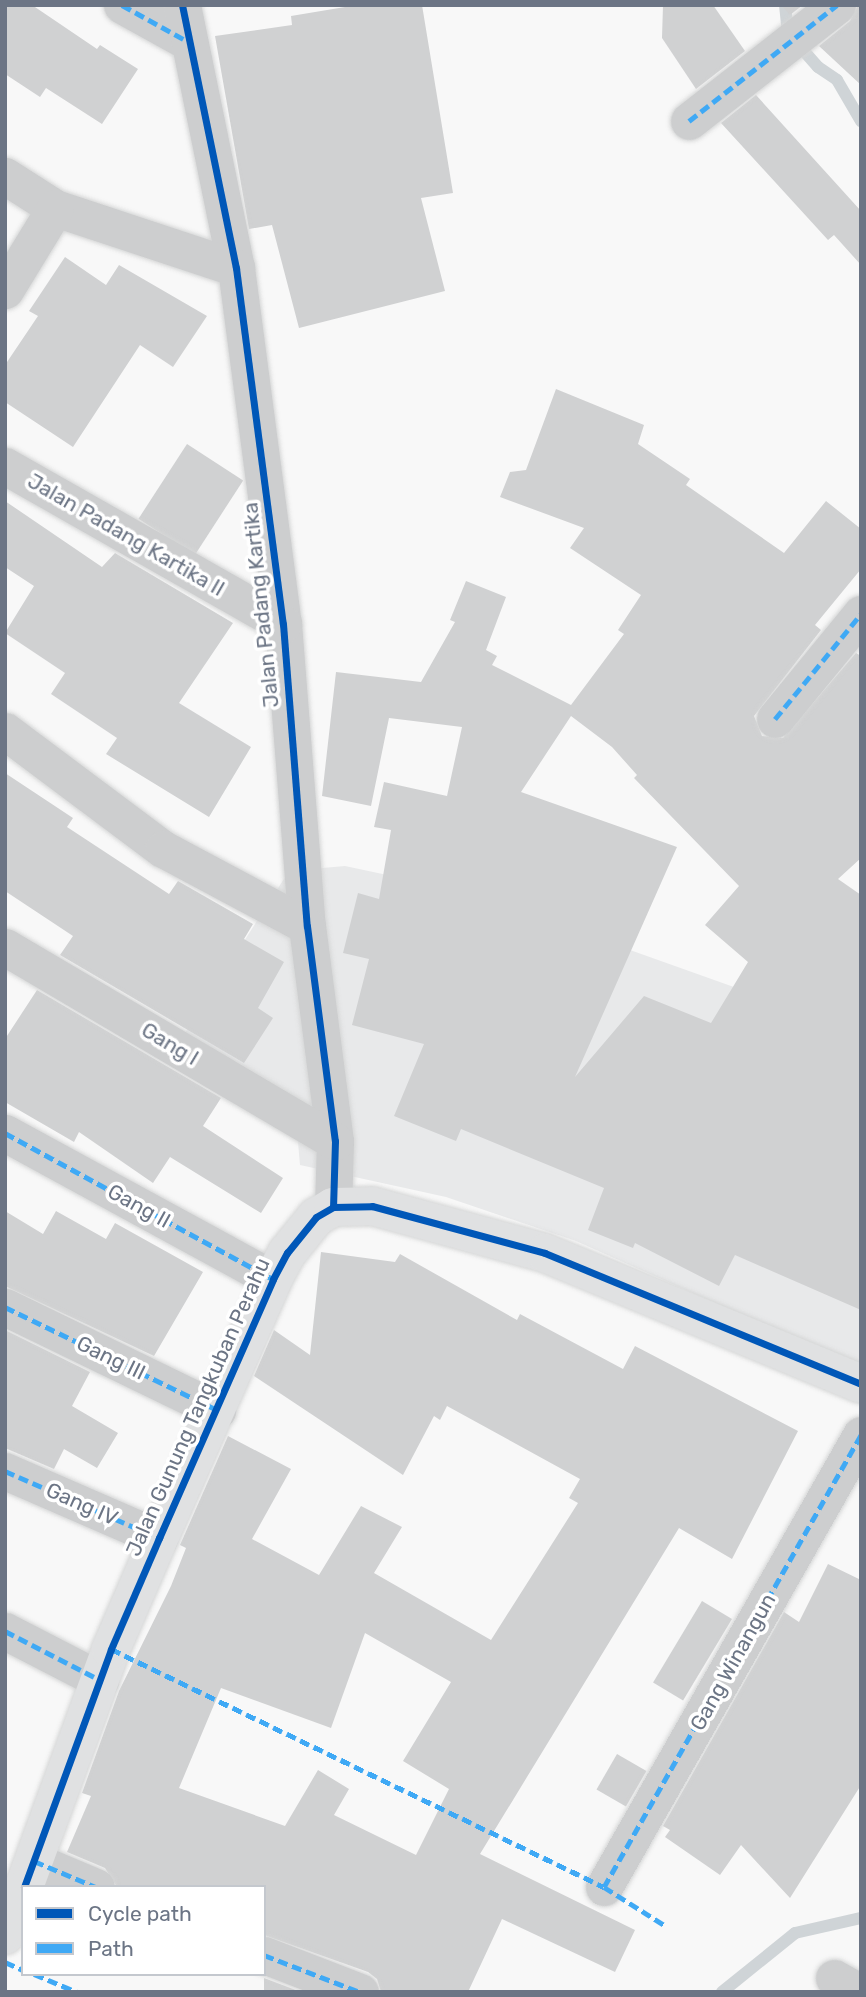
<!DOCTYPE html>
<html>
<head>
<meta charset="utf-8">
<style>
  body { margin:0 }
  #map { position:relative; width:866px; height:1997px; overflow:hidden; background:#f8f8f8; font-family:Rubik,sans-serif }
  div>[style] { position:absolute }
  .built>* { inset:0; background:#e8e9ea }
  .stream>* { height:12px; margin:-6px; padding:0 6px; transform-origin:6px; border-radius:6px; background:#cfd4d7 }
  .building>* { inset:0; background:#d0d1d2; transform-origin:0 0 }
  .roads { filter:drop-shadow(0 0 2px #d5d6d6) drop-shadow(0 0 2px #d5d6d6) }
  .street>* { height:37px; margin:-18.5px; padding:0 18.5px; transform-origin:18.5px; border-radius:18.5px; background:#cdcecf }
  .secondary>* { height:38px; margin:-19px; padding:0 19px; transform-origin:19px; border-radius:19px; background:#e0e1e2 }
  .quiet>* { height:5px; margin-top:-2.5px; transform-origin:0; background:repeating-linear-gradient(90deg,#3fa9f5 0 10px,transparent 0 15px) }
  .cycleway>* { height:7px; margin:-3.5px; padding:0 3.5px; transform-origin:3.5px; border-radius:3.5px; background:#0057b8 }
  span { translate:-50% -50%; white-space:nowrap; text-align:center; line-height:1.15; -webkit-text-stroke:7px #fff; paint-order:stroke }
  .street-label { font-size:21px; color:#6c7585 }
  .frame { position:absolute; inset:0; border:7px solid #6c7585; pointer-events:none }
  .legend { position:absolute; left:21px; top:1885px; width:245px; height:91px; box-sizing:border-box; background:#fff; border:2px solid #c4c8ce; margin:0; padding:9px 12px; list-style:none; font-size:21px; color:#6c7585 }
  .legend li { display:flex; align-items:center; gap:14px; height:35px }
  .legend b { width:35px; border:2px solid #c4c8ce }
</style>
</head>
<body>
<div id="map">
  <div class="built">
    <div style="clip-path:polygon(345px 866px,467px 892px,801px 1011px,861px 1136px,861px 1368px,576px 1241px,446px 1197px,300px 1165px,294px 1097px,185px 1033px,289px 871px)"></div>
  </div>
  <div class="stream">
    <div style="left:785px;top:5px;width:28px;rotate:84deg"></div>
    <div style="left:788px;top:33px;width:45px;rotate:48.6deg"></div>
    <div style="left:818px;top:67px;width:23px;rotate:34deg"></div>
    <div style="left:837px;top:80px;width:48px;rotate:59.7deg"></div>
    <div style="left:722px;top:1992px;width:94px;rotate:-38.9deg"></div>
    <div style="left:795px;top:1933px;width:68px;rotate:-12.8deg"></div>
  </div>
  <div class="building">
    <div style="clip-path:polygon(5px 5px,32px 5px,97px 49px,100px 45px,138px 69px,102px 124px,46px 88px,40px 97px,5px 74px)"></div>
    <div style="clip-path:polygon(357px 5px,422px 5px,453px 193px,421px 198px,445px 291px,299px 328px,272px 225px,249px 229px,215px 36px,292px 25px,291px 16px)"></div>
    <div style="clip-path:polygon(663px 5px,713px 5px,745px 51px,696px 89px,662px 38px)"></div>
    <div style="clip-path:polygon(781px 5px,803px 5px,790px 15px)"></div>
    <div style="clip-path:polygon(858px 5px,861px 5px,861px 85px,819px 46px,850px 21px)"></div>
    <div style="clip-path:polygon(756px 95px,861px 211px,861px 265px,834px 235px,828px 240px,721px 123px)"></div>
    <div style="clip-path:polygon(65px 257px,106px 285px,119px 265px,207px 316px,173px 367px,140px 345px,73px 447px,5px 402px,5px 365px,38px 316px,29px 311px)"></div>
    <div style="clip-path:polygon(evenodd,556px 389px,644px 425px,638px 444px,690px 479px,686px 485px,784px 553px,826px 501px,861px 529px,861px 569px,815px 625px,821px 630px,754px 716px,762px 736px,783px 738px,856px 653px,861px 656px,861px 858px,838px 879px,861px 895px,861px 1310px,735px 1255px,719px 1286px,635px 1243px,633px 1248px,588px 1230px,604px 1188px,461px 1129px,456px 1141px,394px 1116px,424px 1044px,352px 1025px,369px 959px,343px 953px,358px 893px,379px 899px,391px 830px,374px 827px,384px 782px,447px 796px,462px 727px,389px 718px,371px 806px,322px 796px,336px 672px,421px 682px,455px 622px,450px 620px,466px 581px,506px 597px,486px 650px,497px 656px,492px 665px,571px 705px,624px 634px,618px 630px,641px 595px,570px 548px,584px 528px,500px 497px,510px 472px,526px 470px,556px 389px,571px 716px,612px 747px,637px 775px,634px 778px,739px 886px,705px 925px,748px 962px,711px 1023px,644px 996px,575px 1077px,677px 847px,521px 792px,571px 716px)"></div>
    <div style="left:187px;top:444px;width:67px;height:89px;rotate:33deg"></div>
    <div style="clip-path:polygon(5px 501px,102px 567px,115px 553px,233px 623px,179px 703px,251px 747px,209px 817px,106px 754px,117px 738px,51px 694px,65px 673px,5px 633px,34px 586px,5px 567px)"></div>
    <div style="clip-path:polygon(5px 773px,73px 818px,67px 827px,169px 894px,178px 881px,253px 924px,244px 939px,284px 962px,258px 1008px,273px 1018px,244px 1063px,60px 955px,73px 936px,5px 891px)"></div>
    <div style="clip-path:polygon(37px 990px,221px 1098px,203px 1126px,283px 1178px,261px 1213px,170px 1157px,153px 1183px,79px 1132px,74px 1142px,5px 1102px,5px 1039px)"></div>
    <div style="clip-path:polygon(5px 1211px,43px 1234px,56px 1211px,106px 1239px,115px 1223px,203px 1272px,154px 1356px,5px 1286px)"></div>
    <div style="clip-path:polygon(evenodd,321px 1252px,395px 1262px,400px 1254px,517px 1320px,520px 1314px,623px 1369px,635px 1346px,798px 1431px,732px 1559px,679px 1528px,480px 1854px,635px 1930px,615px 1972px,502px 1919px,468px 1992px,381px 1992px,377px 1979px,368px 1972px,264px 1935px,264px 1887px,117px 1887px,105px 1868px,67px 1852px,91px 1796px,82px 1793px,119px 1691px,171px 1586px,186px 1548px,180px 1545px,228px 1436px,291px 1469px,252px 1539px,319px 1575px,361px 1506px,402px 1527px,374px 1573px,491px 1640px,578px 1503px,569px 1498px,580px 1479px,447px 1406px,440px 1420px,434px 1416px,403px 1475px,254px 1376px,274px 1330px,310px 1355px,321px 1252px,365px 1633px,451px 1682px,403px 1761px,449px 1789px,416px 1855px,334px 1815px,349px 1789px,318px 1770px,285px 1826px,179px 1788px,221px 1688px,331px 1728px,365px 1633px)"></div>
    <div style="clip-path:polygon(5px 1330px,90px 1372px,72px 1406px,118px 1433px,97px 1468px,64px 1449px,54px 1469px,5px 1448px)"></div>
    <div style="clip-path:polygon(828px 1564px,861px 1580px,861px 1785px,790px 1898px,741px 1845px,720px 1875px,665px 1837px,670px 1830px,663px 1826px,784px 1612px,799px 1622px)"></div>
    <div style="left:702px;top:1601px;width:35px;height:95px;rotate:31deg"></div>
    <div style="left:617px;top:1754px;width:34px;height:41px;rotate:30deg"></div>
    <div style="clip-path:polygon(264px 1978px,301px 1992px,264px 1992px)"></div>
  </div>
  <div class="roads">
    <div class="street">
      <div style="left:122px;top:5px;width:74px;rotate:29deg"></div>
      <div style="left:182px;top:5px;width:268px;rotate:78.4deg"></div>
      <div style="left:236px;top:268px;width:359px;rotate:82.5deg"></div>
      <div style="left:283px;top:624px;width:303px;rotate:85.5deg"></div>
      <div style="left:307px;top:926px;width:217px;rotate:82.6deg"></div>
      <div style="left:335px;top:1141px;width:66px;rotate:91.7deg"></div>
      <div style="left:689px;top:121px;width:188px;rotate:-38.1deg"></div>
      <div style="left:5px;top:176px;width:59px;rotate:32.6deg"></div>
      <div style="left:55px;top:208px;width:191px;rotate:18.3deg"></div>
      <div style="left:5px;top:290px;width:96px;rotate:-58.6deg"></div>
      <div style="left:5px;top:466px;width:320px;rotate:29.6deg"></div>
      <div style="left:775px;top:719px;width:136px;rotate:-50.7deg"></div>
      <div style="left:5px;top:731px;width:197px;rotate:36.8deg"></div>
      <div style="left:163px;top:849px;width:163px;rotate:28.1deg"></div>
      <div style="left:5px;top:947px;width:383px;rotate:30.5deg"></div>
      <div style="left:5px;top:1133px;width:305px;rotate:28.6deg"></div>
      <div style="left:5px;top:1307px;width:236px;rotate:25.9deg"></div>
      <div style="left:5px;top:1471px;width:168px;rotate:23.5deg"></div>
      <div style="left:5px;top:1631px;width:107px;rotate:27.3deg"></div>
      <div style="left:34px;top:1861px;width:67px;rotate:22.8deg"></div>
      <div style="left:604px;top:1887px;width:520px;rotate:-60.38deg"></div>
      <div style="left:264px;top:1955px;width:103px;rotate:21.1deg"></div>
      <div style="left:834px;top:1978px;width:29px;rotate:29deg"></div>
    </div>
    <div class="secondary">
      <div style="left:24px;top:1887px;width:253px;rotate:-69.9deg"></div>
      <div style="left:111px;top:1649px;width:121px;rotate:-66.6deg"></div>
      <div style="left:159px;top:1538px;width:283px;rotate:-66.2deg"></div>
      <div style="left:273px;top:1279px;width:30px;rotate:-62deg"></div>
      <div style="left:287px;top:1253px;width:46px;rotate:-51.1deg"></div>
      <div style="left:316px;top:1217px;width:20px;rotate:-30deg"></div>
      <div style="left:333px;top:1207px;width:39px;rotate:-1deg"></div>
      <div style="left:372px;top:1206px;width:179px;rotate:15.2deg"></div>
      <div style="left:545px;top:1253px;width:342px;rotate:22.5deg"></div>
      <div style="left:5px;top:1935px;width:49px;rotate:-68.6deg"></div>
    </div>
  </div>
  <div class="quiet">
    <div style="left:122px;top:5px;width:74px;rotate:29deg"></div>
    <div style="left:689px;top:121px;width:188px;rotate:-38.1deg"></div>
    <div style="left:775px;top:719px;width:136px;rotate:-50.7deg"></div>
    <div style="left:5px;top:1133px;width:305px;rotate:28.6deg"></div>
    <div style="left:5px;top:1307px;width:236px;rotate:25.9deg"></div>
    <div style="left:5px;top:1471px;width:168px;rotate:23.5deg"></div>
    <div style="left:5px;top:1631px;width:107px;rotate:27.3deg"></div>
    <div style="left:111px;top:1649px;width:547px;rotate:25.77deg"></div>
    <div style="left:604px;top:1887px;width:71px;rotate:32.3deg"></div>
    <div style="left:34px;top:1861px;width:67px;rotate:22.8deg"></div>
    <div style="left:604px;top:1887px;width:520px;rotate:-60.38deg"></div>
    <div style="left:264px;top:1955px;width:103px;rotate:21.1deg"></div>
    <div style="left:5px;top:1962px;width:20px;rotate:24deg"></div>
    <div style="left:34px;top:1974px;width:47px;rotate:22.7deg"></div>
  </div>
  <div class="cycleway">
    <div style="left:182px;top:5px;width:268px;rotate:78.4deg"></div>
    <div style="left:236px;top:268px;width:359px;rotate:82.5deg"></div>
    <div style="left:283px;top:624px;width:303px;rotate:85.5deg"></div>
    <div style="left:307px;top:926px;width:217px;rotate:82.6deg"></div>
    <div style="left:335px;top:1141px;width:66px;rotate:91.7deg"></div>
    <div style="left:24px;top:1887px;width:253px;rotate:-69.9deg"></div>
    <div style="left:111px;top:1649px;width:121px;rotate:-66.6deg"></div>
    <div style="left:159px;top:1538px;width:283px;rotate:-66.2deg"></div>
    <div style="left:273px;top:1279px;width:30px;rotate:-62deg"></div>
    <div style="left:287px;top:1253px;width:46px;rotate:-51.1deg"></div>
    <div style="left:316px;top:1217px;width:20px;rotate:-30deg"></div>
    <div style="left:333px;top:1207px;width:39px;rotate:-1deg"></div>
    <div style="left:372px;top:1206px;width:179px;rotate:15.2deg"></div>
    <div style="left:545px;top:1253px;width:342px;rotate:22.5deg"></div>
  </div>
  <div class="street-label">
    <span style="left:126px;top:535px;rotate:30deg">Jalan Padang Kartika II</span>
    <span style="left:261px;top:605px;rotate:-96deg">Jalan Padang Kartika</span>
    <span style="left:170px;top:1044px;rotate:31deg">Gang I</span>
    <span style="left:139px;top:1206px;rotate:29deg">Gang II</span>
    <span style="left:111px;top:1358px;rotate:26deg">Gang III</span>
    <span style="left:198px;top:1407px;rotate:-66deg">Jalan Gunung Tangkuban Perahu</span>
    <span style="left:82px;top:1504px;rotate:24deg">Gang IV</span>
    <span style="left:733px;top:1662px;rotate:-61deg">Gang Winangun</span>
  </div>
  <div class="frame"></div>
  <ul class="legend">
  <li><b style="height:9px;background:#0057b8"></b>Cycle path</li>
  <li><b style="height:9px;background:#3fa9f5"></b>Path</li>
  </ul>
</div>
</body>
</html>
